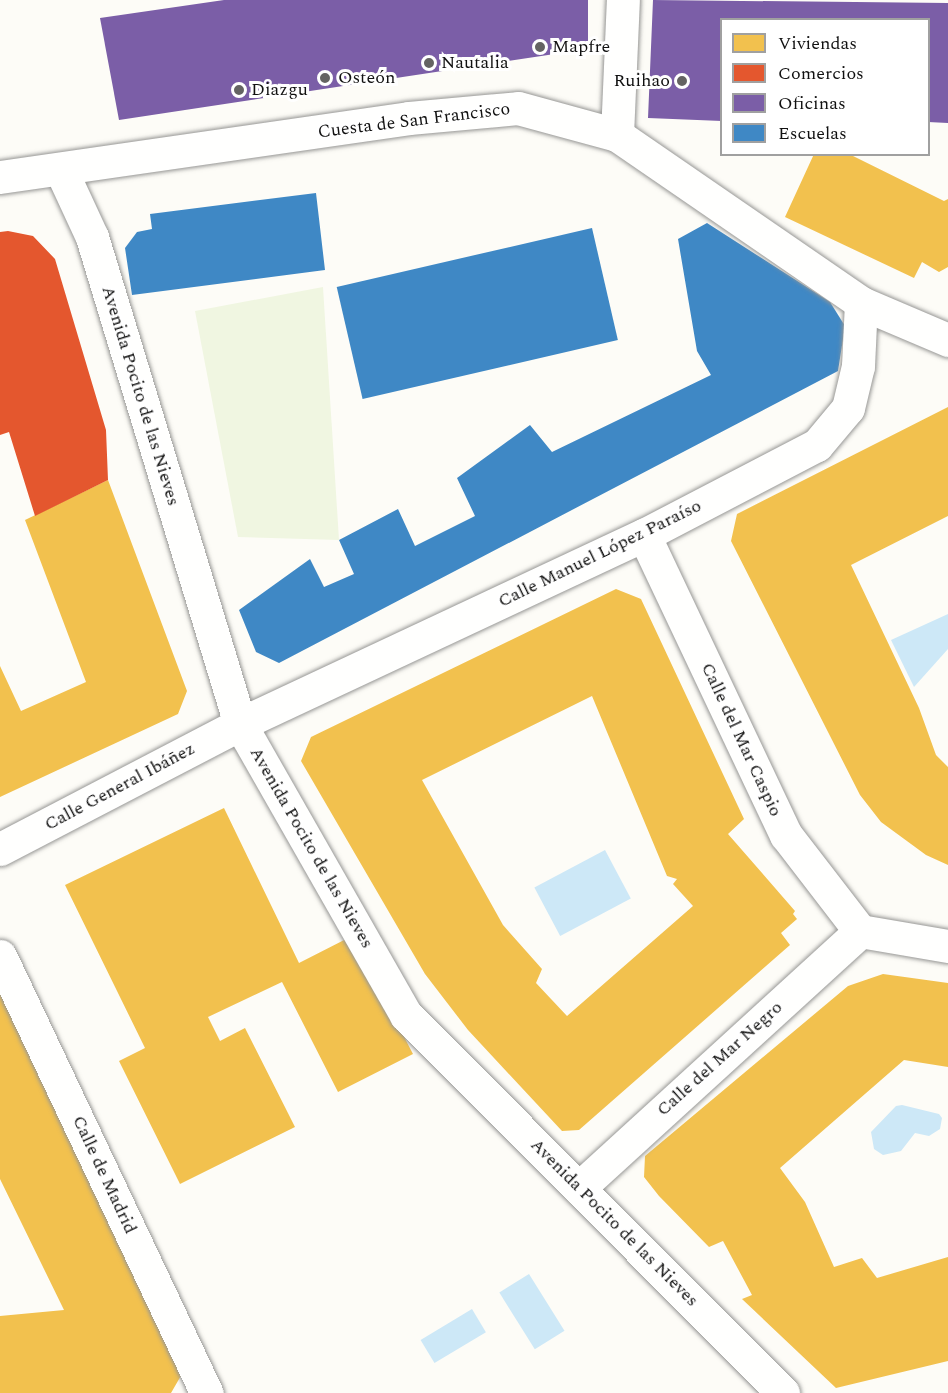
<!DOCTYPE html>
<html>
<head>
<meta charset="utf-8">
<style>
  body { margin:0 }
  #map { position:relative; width:948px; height:1393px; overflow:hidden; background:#fdfcf7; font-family:Spectral,serif }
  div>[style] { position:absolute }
  .pitch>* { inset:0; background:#f0f6e1 }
  .water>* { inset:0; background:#cde8f7; transform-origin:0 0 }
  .homes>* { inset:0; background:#f2c14e }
  .shops>* { inset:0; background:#e4572e }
  .offices>* { inset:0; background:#7b5ea7 }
  .schools>* { inset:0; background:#3f88c5; transform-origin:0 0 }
  .roads { filter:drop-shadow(0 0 2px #979795) drop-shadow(0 0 2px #979795) }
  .minor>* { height:33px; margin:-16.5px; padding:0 16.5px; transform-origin:16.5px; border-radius:16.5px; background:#fffffe }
  .tertiary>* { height:33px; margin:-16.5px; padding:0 16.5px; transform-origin:16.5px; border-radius:16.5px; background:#fffffe }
  .dots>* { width:16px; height:16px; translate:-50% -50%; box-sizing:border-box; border:3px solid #fff; border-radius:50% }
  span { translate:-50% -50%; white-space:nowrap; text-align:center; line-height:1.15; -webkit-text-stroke:6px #fff; paint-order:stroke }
  .poi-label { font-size:18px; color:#111 }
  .left { translate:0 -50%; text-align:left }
  .right { translate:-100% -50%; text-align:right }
  .street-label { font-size:18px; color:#111 }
  .legend { position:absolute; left:720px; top:18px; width:210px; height:138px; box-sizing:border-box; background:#fff; border:2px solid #a0a0a0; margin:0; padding:8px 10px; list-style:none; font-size:18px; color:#111 }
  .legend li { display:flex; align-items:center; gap:12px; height:30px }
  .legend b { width:30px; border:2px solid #a0a0a0 }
</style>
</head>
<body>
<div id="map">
  <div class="pitch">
    <div style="clip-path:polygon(323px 287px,339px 540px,238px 537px,195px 311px)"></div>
  </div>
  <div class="water">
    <div style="clip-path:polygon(948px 614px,948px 649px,914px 687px,891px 640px)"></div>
    <div style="left:605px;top:850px;width:55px;height:80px;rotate:62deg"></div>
    <div style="clip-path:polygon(902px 1105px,939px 1114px,942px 1118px,940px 1129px,929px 1136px,915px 1133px,901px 1151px,883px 1155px,874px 1149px,871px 1132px,896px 1106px)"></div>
    <div style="left:529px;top:1274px;width:67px;height:35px;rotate:58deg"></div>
    <div style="left:472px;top:1309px;width:27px;height:60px;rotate:59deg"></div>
  </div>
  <div class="homes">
    <div style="clip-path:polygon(814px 154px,849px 154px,944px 201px,948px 199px,948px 267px,939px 272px,922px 262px,914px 278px,785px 217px)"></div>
    <div style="clip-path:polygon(948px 407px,948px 516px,851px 565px,919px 708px,936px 755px,948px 767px,948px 865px,926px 855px,881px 822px,860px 795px,731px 541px,737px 514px)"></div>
    <div style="clip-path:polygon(108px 480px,187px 691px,178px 714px,0 797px,0 666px,21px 711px,86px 682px,25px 520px)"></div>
    <div style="clip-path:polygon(evenodd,616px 589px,641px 599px,744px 819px,728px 834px,795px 911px,793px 914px,797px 919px,781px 933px,790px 945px,579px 1130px,562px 1131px,468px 1030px,425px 974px,301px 761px,311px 737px,616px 589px,592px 696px,667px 876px,677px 879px,673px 884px,693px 906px,567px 1016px,536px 983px,542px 969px,503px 925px,422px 780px,592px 696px)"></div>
    <div style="clip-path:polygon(224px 808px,299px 963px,352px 936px,413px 1054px,338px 1092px,282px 982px,208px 1017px,220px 1041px,245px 1028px,295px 1127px,180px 1184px,119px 1061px,145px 1048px,65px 885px)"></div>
    <div style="clip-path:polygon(883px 974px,948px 983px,948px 1067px,904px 1060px,780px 1168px,805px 1202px,834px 1267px,862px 1258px,877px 1278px,948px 1257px,948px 1361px,836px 1388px,742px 1299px,752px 1295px,723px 1241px,709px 1247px,659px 1196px,644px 1177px,645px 1156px,848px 986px)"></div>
    <div style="clip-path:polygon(0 977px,186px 1367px,171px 1393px,0 1393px,0 1316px,64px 1310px,0 1179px)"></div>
  </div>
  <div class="shops">
    <div style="clip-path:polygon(8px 231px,33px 236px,55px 259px,106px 430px,108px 480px,35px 516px,9px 432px,0 435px,0 232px)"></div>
  </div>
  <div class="offices">
    <div style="clip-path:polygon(224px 0,588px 0,588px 49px,119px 120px,100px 18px)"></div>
    <div style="clip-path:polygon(653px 0,948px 3px,948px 123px,928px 122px,928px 20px,722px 20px,722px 121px,648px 118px)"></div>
  </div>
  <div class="schools">
    <div style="clip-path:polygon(316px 193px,325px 270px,132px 295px,125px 248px,137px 232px,152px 229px,150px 214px)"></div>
    <div style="clip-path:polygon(707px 223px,830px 302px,845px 326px,838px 371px,279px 663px,256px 652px,239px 610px,310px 559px,324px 587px,354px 574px,339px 540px,398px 509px,415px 546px,475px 516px,457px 478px,530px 425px,552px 452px,711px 375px,697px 351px,678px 239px)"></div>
    <div style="left:592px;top:228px;width:115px;height:262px;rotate:77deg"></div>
  </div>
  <div class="roads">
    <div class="minor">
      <div style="left:617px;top:135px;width:135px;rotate:-87.5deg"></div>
      <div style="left:644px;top:535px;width:332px;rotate:64.7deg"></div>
      <div style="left:786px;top:835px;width:121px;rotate:52.4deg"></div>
      <div style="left:0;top:849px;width:271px;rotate:-27.5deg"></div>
      <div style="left:240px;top:724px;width:446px;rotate:-25.1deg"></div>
      <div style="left:644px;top:535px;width:195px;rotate:-27.5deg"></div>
      <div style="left:817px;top:445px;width:48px;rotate:-50deg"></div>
      <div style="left:848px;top:408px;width:43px;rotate:-76.6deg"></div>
      <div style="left:858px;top:366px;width:63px;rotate:-87.3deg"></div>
      <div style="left:860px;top:931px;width:89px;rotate:9.7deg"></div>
      <div style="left:0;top:956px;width:484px;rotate:64.7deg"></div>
      <div style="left:579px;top:1188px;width:381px;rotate:-42.4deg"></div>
    </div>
    <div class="tertiary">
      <div style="left:61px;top:170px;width:74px;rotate:65.2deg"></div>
      <div style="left:92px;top:237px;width:509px;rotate:73.1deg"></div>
      <div style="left:240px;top:724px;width:335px;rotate:60.3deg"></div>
      <div style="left:406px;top:1015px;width:534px;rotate:45.08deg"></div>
      <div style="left:0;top:177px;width:413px;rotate:-8.2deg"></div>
      <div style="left:409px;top:118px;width:109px;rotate:-5.2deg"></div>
      <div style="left:518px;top:108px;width:103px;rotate:15.3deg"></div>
      <div style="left:617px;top:135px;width:296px;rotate:34.5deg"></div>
      <div style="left:861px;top:303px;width:95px;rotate:23deg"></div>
    </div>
  </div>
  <div class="dots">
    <div style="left:540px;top:47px;background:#646362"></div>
    <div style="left:429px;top:63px;background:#646362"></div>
    <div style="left:325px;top:78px;background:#646362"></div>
    <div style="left:682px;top:81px;background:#646362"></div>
    <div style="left:239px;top:90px;background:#646362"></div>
  </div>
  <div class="poi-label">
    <span class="left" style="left:552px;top:47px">Mapfre</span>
    <span class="left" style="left:441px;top:63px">Nautalia</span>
    <span class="left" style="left:338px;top:78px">Osteón</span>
    <span class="right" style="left:670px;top:81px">Ruihao</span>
    <span class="left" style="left:251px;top:90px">Diazgu</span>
  </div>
  <div class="street-label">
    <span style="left:414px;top:121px;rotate:-7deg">Cuesta de San Francisco</span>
    <span style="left:140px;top:396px;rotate:73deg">Avenida Pocito de las Nieves</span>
    <span style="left:600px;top:554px;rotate:-26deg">Calle Manuel López Paraíso</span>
    <span style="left:741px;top:740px;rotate:65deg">Calle del Mar Caspio</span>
    <span style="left:120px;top:787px;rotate:-28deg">Calle General Ibáñez</span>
    <span style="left:311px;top:848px;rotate:60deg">Avenida Pocito de las Nieves</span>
    <span style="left:720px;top:1059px;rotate:-42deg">Calle del Mar Negro</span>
    <span style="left:104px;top:1175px;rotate:65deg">Calle de Madrid</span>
    <span style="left:614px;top:1223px;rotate:45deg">Avenida Pocito de las Nieves</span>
  </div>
  <ul class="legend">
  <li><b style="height:16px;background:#f2c14e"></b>Viviendas</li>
  <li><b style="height:16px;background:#e4572e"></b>Comercios</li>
  <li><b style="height:16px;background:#7b5ea7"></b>Oficinas</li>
  <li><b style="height:16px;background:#3f88c5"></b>Escuelas</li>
  </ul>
</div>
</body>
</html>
